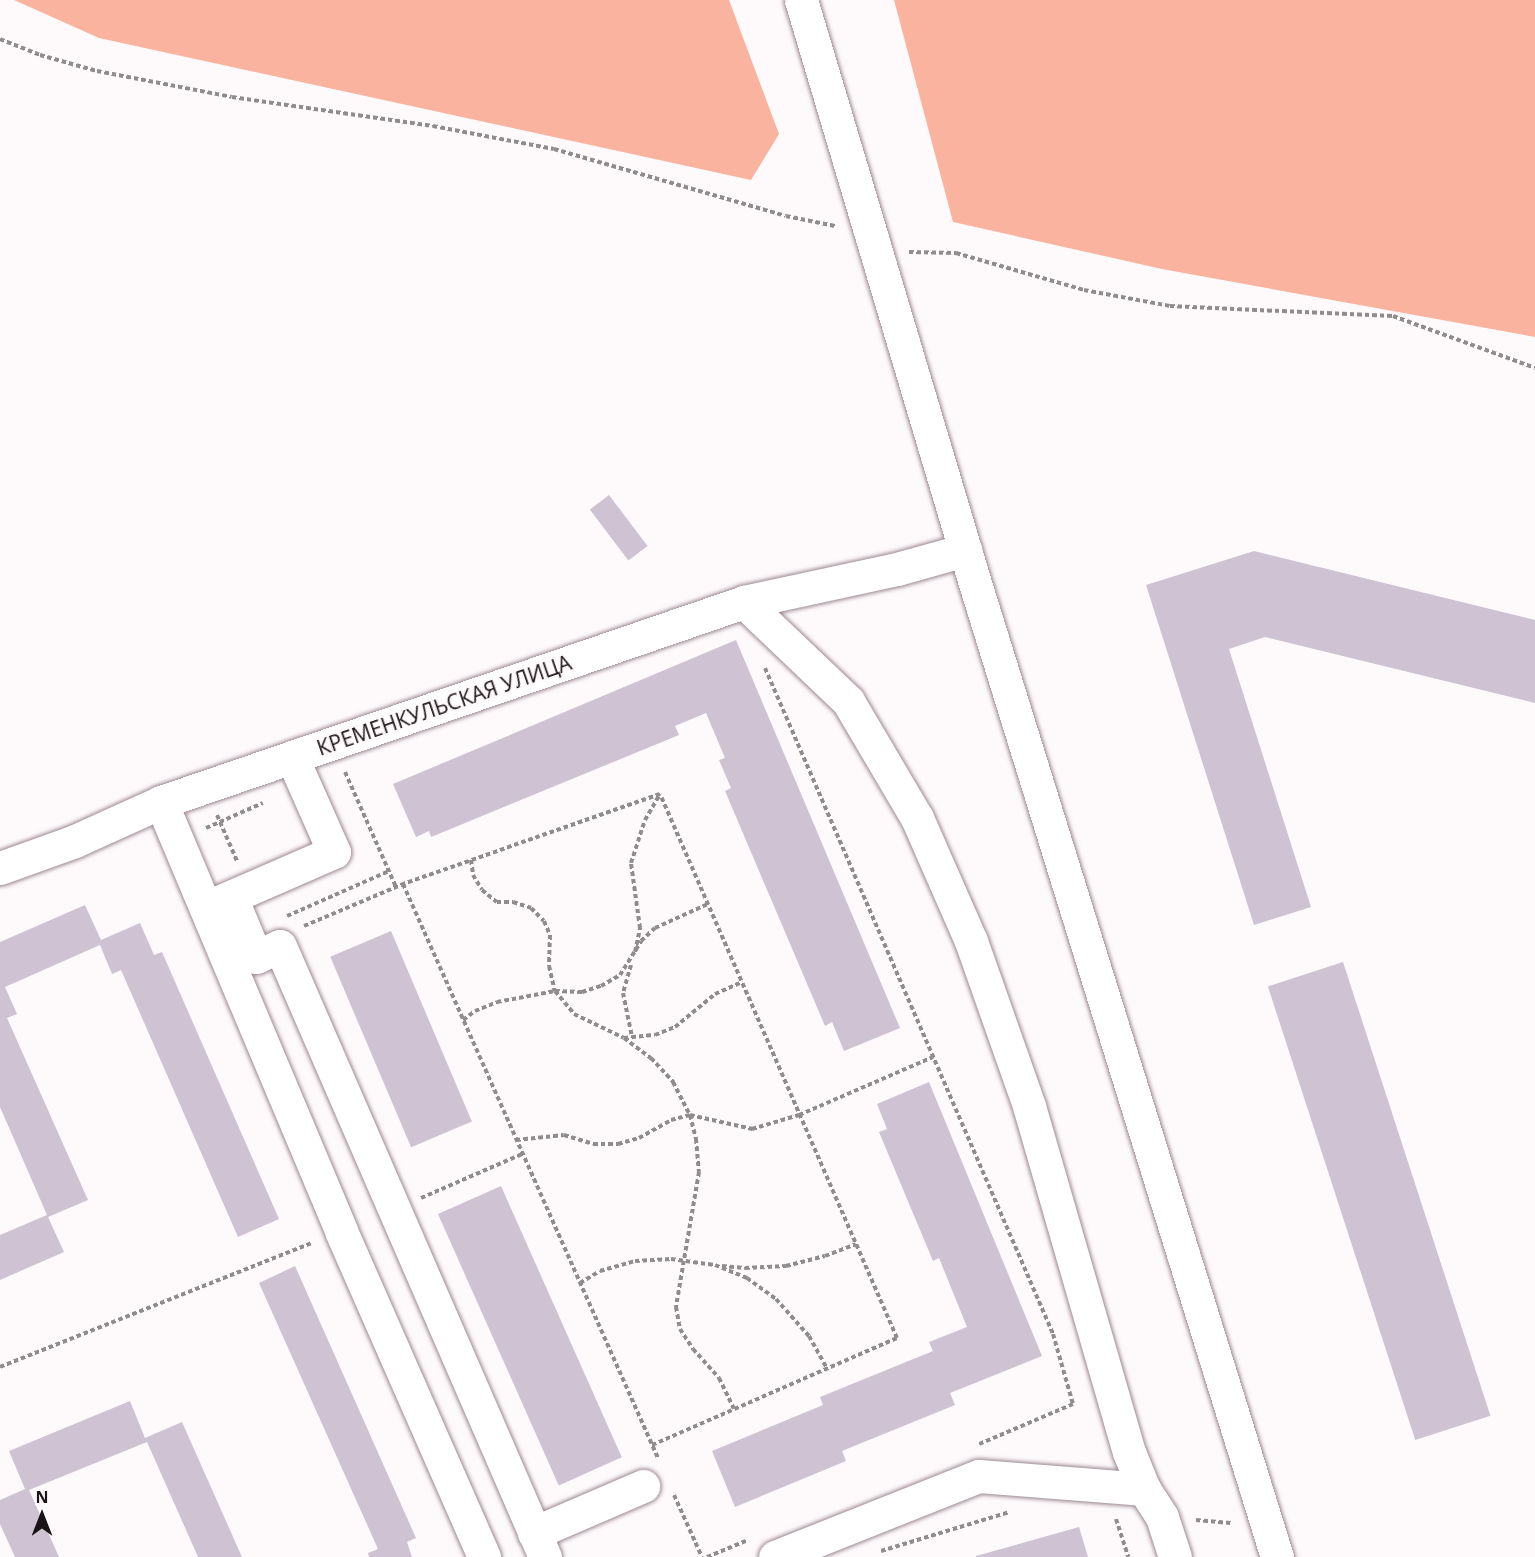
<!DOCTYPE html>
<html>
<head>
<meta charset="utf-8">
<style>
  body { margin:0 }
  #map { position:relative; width:1535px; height:1557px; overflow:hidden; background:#fefafc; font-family:"Open Sans",sans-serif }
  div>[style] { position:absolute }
  .forest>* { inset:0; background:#fab39f }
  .building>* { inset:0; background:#cfc2d2; transform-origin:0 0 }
  .path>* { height:4px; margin-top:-2px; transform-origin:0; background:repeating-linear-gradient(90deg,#908b8d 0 4.5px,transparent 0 7.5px) }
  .roads { filter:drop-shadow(0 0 2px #9c8892) drop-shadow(0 0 2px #9c8892) }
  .minor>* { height:33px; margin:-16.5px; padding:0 16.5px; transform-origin:16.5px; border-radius:16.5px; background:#fff }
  span { translate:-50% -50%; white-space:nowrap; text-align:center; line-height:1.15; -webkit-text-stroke:5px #fefafc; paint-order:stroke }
  .street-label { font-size:21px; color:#1b1417 }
  .north { position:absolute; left:12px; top:1485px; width:60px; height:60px; -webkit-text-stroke:4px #fefafc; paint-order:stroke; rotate:0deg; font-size:16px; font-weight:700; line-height:24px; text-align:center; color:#1b1417 }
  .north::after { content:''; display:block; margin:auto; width:21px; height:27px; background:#1b1417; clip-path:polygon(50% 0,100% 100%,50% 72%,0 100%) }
</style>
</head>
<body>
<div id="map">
  <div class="forest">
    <div style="clip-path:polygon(14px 0,729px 0,779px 134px,751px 180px,99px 38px)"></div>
    <div style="clip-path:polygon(894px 0,1535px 0,1535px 337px,1162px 269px,953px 222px)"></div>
  </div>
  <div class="building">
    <div style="left:609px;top:495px;width:64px;height:24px;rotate:53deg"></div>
    <div style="clip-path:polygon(1254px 551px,1535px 620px,1535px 703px,1265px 637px,1229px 649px,1311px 907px,1254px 925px,1146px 585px)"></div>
    <div style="clip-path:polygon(736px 640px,900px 1028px,844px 1051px,832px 1022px,825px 1026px,725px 791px,731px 788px,719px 760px,725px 758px,706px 713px,675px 726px,679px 735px,431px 837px,429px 831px,416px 837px,393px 784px)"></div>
    <div style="clip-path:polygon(85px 905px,101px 940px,140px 923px,154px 955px,162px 952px,279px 1219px,238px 1237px,121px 970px,112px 974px,100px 945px,5px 987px,17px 1014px,7px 1018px,88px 1200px,48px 1217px,64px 1252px,0 1280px,0 1235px,47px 1215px,0 1107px,0 942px)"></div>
    <div style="left:391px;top:931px;width:207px;height:66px;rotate:67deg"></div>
    <div style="left:1343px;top:962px;width:477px;height:79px;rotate:72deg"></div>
    <div style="clip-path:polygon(929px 1082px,1042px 1356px,950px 1393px,955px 1405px,842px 1451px,846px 1461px,735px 1507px,712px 1451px,823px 1405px,820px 1397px,933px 1351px,929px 1342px,967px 1327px,939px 1258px,933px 1261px,879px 1132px,887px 1129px,877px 1104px)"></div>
    <div style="left:501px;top:1186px;width:297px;height:69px;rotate:66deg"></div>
    <div style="clip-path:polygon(295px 1266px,416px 1538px,407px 1542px,412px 1557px,369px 1557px,368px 1553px,378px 1549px,259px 1283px)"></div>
    <div style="clip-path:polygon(130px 1401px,145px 1438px,182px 1422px,242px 1557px,198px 1557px,147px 1442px,29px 1490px,59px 1557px,15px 1557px,0 1524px,0 1500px,25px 1489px,9px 1451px)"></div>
    <div style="clip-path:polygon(1079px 1527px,1088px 1557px,976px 1557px,976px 1556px)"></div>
  </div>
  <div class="path">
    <div style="left:0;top:39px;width:43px;rotate:21.8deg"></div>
    <div style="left:40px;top:55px;width:59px;rotate:15.7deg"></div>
    <div style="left:97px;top:71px;width:137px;rotate:10.9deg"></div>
    <div style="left:232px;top:97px;width:203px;rotate:8.2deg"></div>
    <div style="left:433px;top:126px;width:123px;rotate:10.8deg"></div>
    <div style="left:554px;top:149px;width:241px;rotate:16.1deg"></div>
    <div style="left:786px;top:216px;width:50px;rotate:11.5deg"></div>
    <div style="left:909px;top:252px;width:47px;rotate:1.2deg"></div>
    <div style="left:956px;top:253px;width:133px;rotate:16.1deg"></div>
    <div style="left:1084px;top:290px;width:87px;rotate:10.5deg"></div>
    <div style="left:1170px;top:306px;width:223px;rotate:2.6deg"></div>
    <div style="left:1393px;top:316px;width:151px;rotate:20.1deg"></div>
    <div style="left:765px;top:668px;width:726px;rotate:66.61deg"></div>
    <div style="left:1053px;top:1334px;width:73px;rotate:74.1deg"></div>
    <div style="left:1073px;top:1404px;width:102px;rotate:156.9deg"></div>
    <div style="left:345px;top:772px;width:126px;rotate:66.1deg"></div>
    <div style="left:217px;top:815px;width:50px;rotate:66.5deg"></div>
    <div style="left:206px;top:828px;width:62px;rotate:-23.7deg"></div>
    <div style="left:471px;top:860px;width:15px;rotate:82deg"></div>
    <div style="left:473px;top:875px;width:17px;rotate:59deg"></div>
    <div style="left:482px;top:890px;width:19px;rotate:39deg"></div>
    <div style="left:497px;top:902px;width:16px"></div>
    <div style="left:513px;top:902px;width:19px;rotate:18deg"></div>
    <div style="left:531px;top:908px;width:18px;rotate:45deg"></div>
    <div style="left:544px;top:921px;width:15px;rotate:67deg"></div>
    <div style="left:550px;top:935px;width:31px;rotate:92deg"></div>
    <div style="left:549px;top:966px;width:26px;rotate:77deg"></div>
    <div style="left:555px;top:991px;width:30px;rotate:50deg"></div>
    <div style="left:574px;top:1014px;width:55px;rotate:25.6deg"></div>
    <div style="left:624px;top:1038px;width:34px;rotate:37deg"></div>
    <div style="left:651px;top:1058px;width:33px;rotate:47deg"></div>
    <div style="left:673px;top:1082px;width:37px;rotate:63deg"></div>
    <div style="left:690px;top:1115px;width:25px;rotate:76deg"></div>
    <div style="left:696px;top:1139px;width:33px;rotate:85deg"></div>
    <div style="left:699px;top:1172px;width:137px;rotate:99.7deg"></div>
    <div style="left:676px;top:1307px;width:22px;rotate:80deg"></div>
    <div style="left:680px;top:1329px;width:24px;rotate:57deg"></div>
    <div style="left:693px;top:1349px;width:39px;rotate:48deg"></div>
    <div style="left:719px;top:1378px;width:34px;rotate:64deg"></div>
    <div style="left:287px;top:916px;width:111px;rotate:-23.8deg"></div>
    <div style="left:304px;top:926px;width:108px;rotate:-23deg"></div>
    <div style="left:635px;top:952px;width:25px;rotate:-78deg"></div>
    <div style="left:640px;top:928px;width:66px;rotate:-97.9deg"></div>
    <div style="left:631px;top:863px;width:45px;rotate:-72deg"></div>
    <div style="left:645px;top:820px;width:30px;rotate:-60deg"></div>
    <div style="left:631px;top:965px;width:29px;rotate:106deg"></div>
    <div style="left:623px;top:993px;width:45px;rotate:78.4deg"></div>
    <div style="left:463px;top:1020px;width:15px;rotate:-37deg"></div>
    <div style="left:475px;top:1011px;width:24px;rotate:-22deg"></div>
    <div style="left:497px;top:1002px;width:59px;rotate:-10.7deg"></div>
    <div style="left:555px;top:991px;width:27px;rotate:2deg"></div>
    <div style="left:582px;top:992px;width:20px;rotate:-18deg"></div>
    <div style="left:601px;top:986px;width:22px;rotate:-30deg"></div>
    <div style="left:620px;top:975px;width:40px;rotate:-58deg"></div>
    <div style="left:641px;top:941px;width:19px;rotate:-43deg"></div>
    <div style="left:655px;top:928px;width:58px;rotate:-24.4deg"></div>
    <div style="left:624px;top:1038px;width:31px;rotate:-6deg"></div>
    <div style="left:655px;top:1035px;width:22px;rotate:-22deg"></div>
    <div style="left:675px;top:1027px;width:52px;rotate:-39.5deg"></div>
    <div style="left:715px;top:994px;width:30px;rotate:-24deg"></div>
    <div style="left:516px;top:1140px;width:48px;rotate:-5.9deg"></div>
    <div style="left:564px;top:1135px;width:30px;rotate:17deg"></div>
    <div style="left:593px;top:1144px;width:25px"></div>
    <div style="left:618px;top:1144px;width:22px;rotate:-16deg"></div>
    <div style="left:639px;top:1138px;width:37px;rotate:-29deg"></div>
    <div style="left:671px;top:1120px;width:20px;rotate:-15deg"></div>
    <div style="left:690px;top:1115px;width:64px;rotate:12.7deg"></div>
    <div style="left:752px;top:1129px;width:49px;rotate:-16.6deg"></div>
    <div style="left:799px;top:1115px;width:146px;rotate:-23.4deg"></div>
    <div style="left:421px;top:1198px;width:110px;rotate:-23.5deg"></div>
    <div style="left:722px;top:1266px;width:23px;rotate:5deg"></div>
    <div style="left:745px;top:1268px;width:41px;rotate:-2.8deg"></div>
    <div style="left:786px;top:1266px;width:40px;rotate:-14.4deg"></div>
    <div style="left:825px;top:1256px;width:33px;rotate:-21deg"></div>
    <div style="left:580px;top:1283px;width:23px;rotate:-31deg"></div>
    <div style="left:600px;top:1271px;width:36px;rotate:-16deg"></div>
    <div style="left:635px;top:1261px;width:36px;rotate:-3deg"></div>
    <div style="left:671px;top:1259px;width:44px;rotate:7.8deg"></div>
    <div style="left:715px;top:1265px;width:35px;rotate:22deg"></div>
    <div style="left:747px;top:1278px;width:36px;rotate:36deg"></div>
    <div style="left:776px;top:1299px;width:50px;rotate:48.3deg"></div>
    <div style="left:809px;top:1336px;width:37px;rotate:61deg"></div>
    <div style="left:0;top:1367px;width:335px;rotate:-21.7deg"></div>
    <div style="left:652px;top:1445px;width:267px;rotate:-23.6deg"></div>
    <div style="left:897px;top:1338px;width:593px;rotate:-113.54deg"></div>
    <div style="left:660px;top:794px;width:272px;rotate:160.7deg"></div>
    <div style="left:403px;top:884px;width:628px;rotate:66.05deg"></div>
    <div style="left:674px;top:1495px;width:68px;rotate:65.7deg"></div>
    <div style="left:1116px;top:1519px;width:40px;rotate:72deg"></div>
    <div style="left:1196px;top:1520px;width:37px;rotate:5deg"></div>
    <div style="left:881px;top:1551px;width:134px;rotate:-16.9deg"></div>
    <div style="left:707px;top:1557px;width:44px;rotate:-22.5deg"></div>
  </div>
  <div class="roads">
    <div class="minor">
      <div style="left:801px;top:0;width:605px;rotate:73.39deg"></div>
      <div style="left:974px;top:580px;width:1023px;rotate:72.77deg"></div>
      <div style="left:744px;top:602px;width:144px;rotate:43.6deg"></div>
      <div style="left:848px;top:701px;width:136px;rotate:59.5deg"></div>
      <div style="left:917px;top:818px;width:134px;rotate:66.3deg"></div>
      <div style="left:971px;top:941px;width:175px;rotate:70.6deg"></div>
      <div style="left:1029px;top:1106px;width:360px;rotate:73.9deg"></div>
      <div style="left:1129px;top:1452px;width:40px;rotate:68deg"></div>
      <div style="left:161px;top:802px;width:465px;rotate:67.2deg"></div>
      <div style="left:341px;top:1231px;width:356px;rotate:66.3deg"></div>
      <div style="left:0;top:868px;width:80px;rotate:-19.8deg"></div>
      <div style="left:75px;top:841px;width:94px;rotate:-24.4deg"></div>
      <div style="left:161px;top:802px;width:616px;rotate:-18.93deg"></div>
      <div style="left:744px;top:602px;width:157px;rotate:-12.2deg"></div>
      <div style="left:897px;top:569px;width:71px;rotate:-15.6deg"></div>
      <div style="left:231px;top:897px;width:65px;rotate:67.4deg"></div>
      <div style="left:256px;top:957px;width:26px;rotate:-25deg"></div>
      <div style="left:280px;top:946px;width:666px;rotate:66.55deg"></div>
      <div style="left:212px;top:905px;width:133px;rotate:-23.5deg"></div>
      <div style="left:334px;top:852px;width:104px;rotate:-113.9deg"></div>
      <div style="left:534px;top:1533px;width:119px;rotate:-23.3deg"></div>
      <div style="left:775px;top:1557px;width:219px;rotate:-21.7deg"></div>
      <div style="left:979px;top:1476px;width:166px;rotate:4.5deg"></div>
      <div style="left:1144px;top:1489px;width:33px;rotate:57deg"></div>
      <div style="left:1162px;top:1517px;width:42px;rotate:72deg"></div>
    </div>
  </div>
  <div class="street-label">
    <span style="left:444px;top:705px;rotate:-19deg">КРЕМЕНКУЛЬСКАЯ УЛИЦА</span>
  </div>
  <div class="north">N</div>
</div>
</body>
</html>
